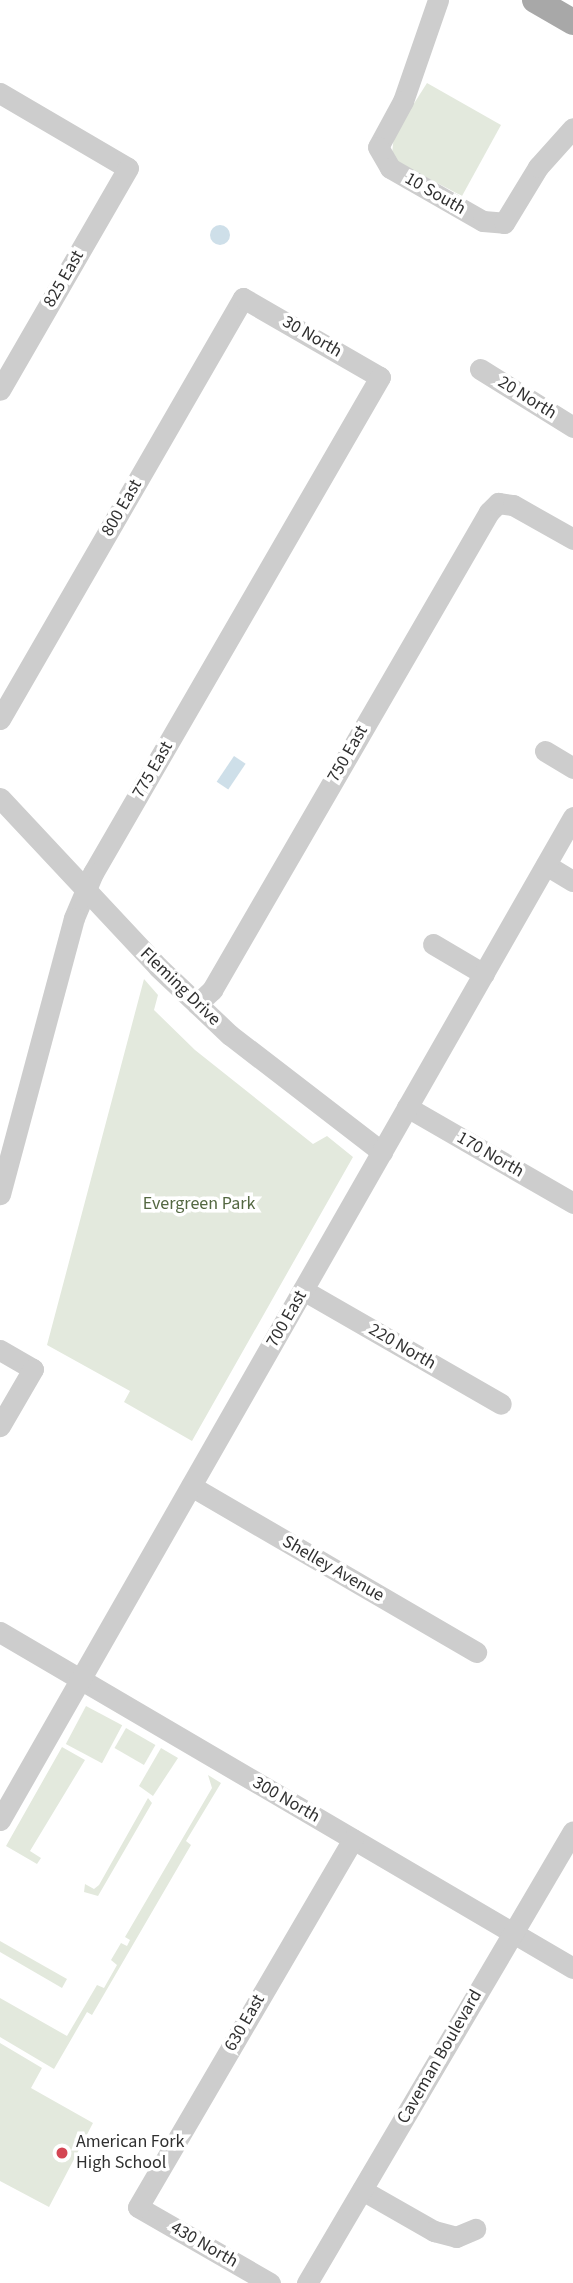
<!DOCTYPE html>
<html>
<head>
<meta charset="utf-8">
<style>
  body { margin:0 }
  #map { position:relative; width:573px; height:2283px; overflow:hidden; background:#fff; font-family:"Source Sans 3",sans-serif }
  div>[style] { position:absolute }
  .green>* { inset:0; background:#e3e9dd; transform-origin:0 0 }
  .water>* { inset:0; background:#cedfe9; transform-origin:0 0 }
  .round { border-radius:50% }
  .minor>* { height:21px; margin:-10.5px; padding:0 10.5px; transform-origin:10.5px; border-radius:10.5px; background:#cdcdcd }
  .major>* { height:26px; margin:-13px; padding:0 13px; transform-origin:13px; border-radius:13px; background:#a8a8a8 }
  .dots>* { width:19px; height:19px; translate:-50% -50%; box-sizing:border-box; border:4px solid #fff; border-radius:50% }
  span { translate:-50% -50%; white-space:nowrap; text-align:center; line-height:1.15; -webkit-text-stroke:7px #fff; paint-order:stroke }
  .street-label { font-size:18px; color:#303030 }
  .park-label { font-size:18px; color:#546842 }
  .poi-label { font-size:18px; color:#303030 }
  .left { translate:0 -50%; text-align:left }
</style>
</head>
<body>
<div id="map">
  <div class="green">
    <div style="clip-path:polygon(427px 83px,501px 125px,462px 196px,399px 163px,392px 154px,394px 135px)"></div>
    <div style="clip-path:polygon(144px 979px,158px 995px,154px 1010px,195px 1050px,313px 1144px,327px 1136px,353px 1157px,192px 1441px,124px 1402px,130px 1391px,47px 1345px)"></div>
    <div style="left:86px;top:1706px;width:41px;height:43px;rotate:28deg"></div>
    <div style="left:126px;top:1728px;width:34px;height:23px;rotate:30deg"></div>
    <div style="clip-path:polygon(62px 1747px,85px 1760px,30px 1851px,41px 1858px,37px 1864px,6px 1846px)"></div>
    <div style="clip-path:polygon(161px 1748px,178px 1758px,153px 1796px,139px 1786px)"></div>
    <div style="clip-path:polygon(208px 1775px,221px 1783px,186px 1841px,191px 1845px,92px 2015px,87px 2012px,54px 2069px,0 2037px,0 1998px,67px 2036px,97px 1985px,104px 1988px,117px 1965px,111px 1960px,121px 1943px,127px 1946px,130px 1940px,125px 1937px,212px 1788px)"></div>
    <div style="clip-path:polygon(148px 1798px,152px 1803px,98px 1896px,84px 1892px,85px 1884px,94px 1889px,99px 1885px)"></div>
    <div style="clip-path:polygon(0 1941px,67px 1979px,62px 1988px,0 1952px)"></div>
    <div style="clip-path:polygon(0 2043px,42px 2068px,31px 2088px,93px 2123px,49px 2207px,0 2181px)"></div>
  </div>
  <div class="water">
    <div class="round" style="left:210px;top:225px;width:20px;height:20px"></div>
    <div style="left:234px;top:756px;width:14px;height:31px;rotate:34deg"></div>
  </div>
  <div class="minor">
    <div style="left:438px;top:0;width:107px;rotate:109.1deg"></div>
    <div style="left:403px;top:101px;width:52px;rotate:118.5deg"></div>
    <div style="left:378px;top:147px;width:24px;rotate:60deg"></div>
    <div style="left:390px;top:168px;width:107px;rotate:29.7deg"></div>
    <div style="left:483px;top:221px;width:21px;rotate:5deg"></div>
    <div style="left:504px;top:223px;width:66px;rotate:-58.7deg"></div>
    <div style="left:538px;top:167px;width:52px;rotate:-48.1deg"></div>
    <div style="left:0;top:93px;width:148px;rotate:30.4deg"></div>
    <div style="left:128px;top:168px;width:256px;rotate:120deg"></div>
    <div style="left:480px;top:369px;width:110px;rotate:31.9deg"></div>
    <div style="left:0;top:719px;width:486px;rotate:-60deg"></div>
    <div style="left:243px;top:298px;width:158px;rotate:30deg"></div>
    <div style="left:380px;top:377px;width:573px;rotate:120.05deg"></div>
    <div style="left:93px;top:873px;width:49px;rotate:112.9deg"></div>
    <div style="left:74px;top:918px;width:286px;rotate:105deg"></div>
    <div style="left:545px;top:751px;width:33px;rotate:31deg"></div>
    <div style="left:0;top:798px;width:231px;rotate:46.9deg"></div>
    <div style="left:158px;top:967px;width:99px;rotate:43.4deg"></div>
    <div style="left:230px;top:1035px;width:192px;rotate:37.6deg"></div>
    <div style="left:546px;top:865px;width:31px;rotate:31deg"></div>
    <div style="left:433px;top:944px;width:59px;rotate:30.5deg"></div>
    <div style="left:197px;top:1004px;width:21px;rotate:-43deg"></div>
    <div style="left:212px;top:990px;width:552px;rotate:-59.91deg"></div>
    <div style="left:489px;top:512px;width:13px;rotate:-45deg"></div>
    <div style="left:498px;top:503px;width:15px;rotate:8deg"></div>
    <div style="left:513px;top:505px;width:69px;rotate:29.5deg"></div>
    <div style="left:407px;top:1107px;width:192px;rotate:30deg"></div>
    <div style="left:303px;top:1290px;width:228px;rotate:29.9deg"></div>
    <div style="left:0;top:1350px;width:38px;rotate:30deg"></div>
    <div style="left:33px;top:1369px;width:66px;rotate:120.1deg"></div>
    <div style="left:191px;top:1486px;width:330px;rotate:30.2deg"></div>
    <div style="left:0;top:1632px;width:664px;rotate:30.39deg"></div>
    <div style="left:0;top:1820px;width:1155px;rotate:-60.26deg"></div>
    <div style="left:362px;top:2190px;width:83px;rotate:29.7deg"></div>
    <div style="left:434px;top:2231px;width:23px;rotate:15deg"></div>
    <div style="left:456px;top:2237px;width:21px;rotate:-23deg"></div>
    <div style="left:270px;top:2283px;width:152px;rotate:-150.1deg"></div>
    <div style="left:138px;top:2207px;width:426px;rotate:-59.7deg"></div>
    <div style="left:307px;top:2283px;width:524px;rotate:-59.52deg"></div>
  </div>
  <div class="major">
    <div style="left:535px;top:0;width:44px;rotate:30.1deg"></div>
  </div>
  <div class="dots">
    <div style="left:62px;top:2153px;background:#d44653"></div>
  </div>
  <div class="street-label">
    <span style="left:435px;top:194px;rotate:30deg">10 South</span>
    <span style="left:64px;top:279px;rotate:-60deg">825 East</span>
    <span style="left:312px;top:337px;rotate:30deg">30 North</span>
    <span style="left:527px;top:398px;rotate:32deg">20 North</span>
    <span style="left:122px;top:508px;rotate:-60deg">800 East</span>
    <span style="left:348px;top:754px;rotate:-60deg">750 East</span>
    <span style="left:153px;top:770px;rotate:-60deg">775 East</span>
    <span style="left:180px;top:987px;rotate:44deg">Fleming Drive</span>
    <span style="left:490px;top:1155px;rotate:30deg">170 North</span>
    <span style="left:287px;top:1319px;rotate:-60deg">700 East</span>
    <span style="left:402px;top:1347px;rotate:30deg">220 North</span>
    <span style="left:333px;top:1569px;rotate:30deg">Shelley Avenue</span>
    <span style="left:286px;top:1800px;rotate:30deg">300 North</span>
    <span style="left:245px;top:2023px;rotate:-60deg">630 East</span>
    <span style="left:440px;top:2057px;rotate:-60deg">Caveman Boulevard</span>
    <span style="left:204px;top:2245px;rotate:30deg">430 North</span>
  </div>
  <div class="park-label">
    <span style="left:199px;top:1204px">Evergreen Park</span>
  </div>
  <div class="poi-label">
    <span class="left" style="left:76px;top:2153px">American Fork<br>High School</span>
  </div>
</div>
</body>
</html>
